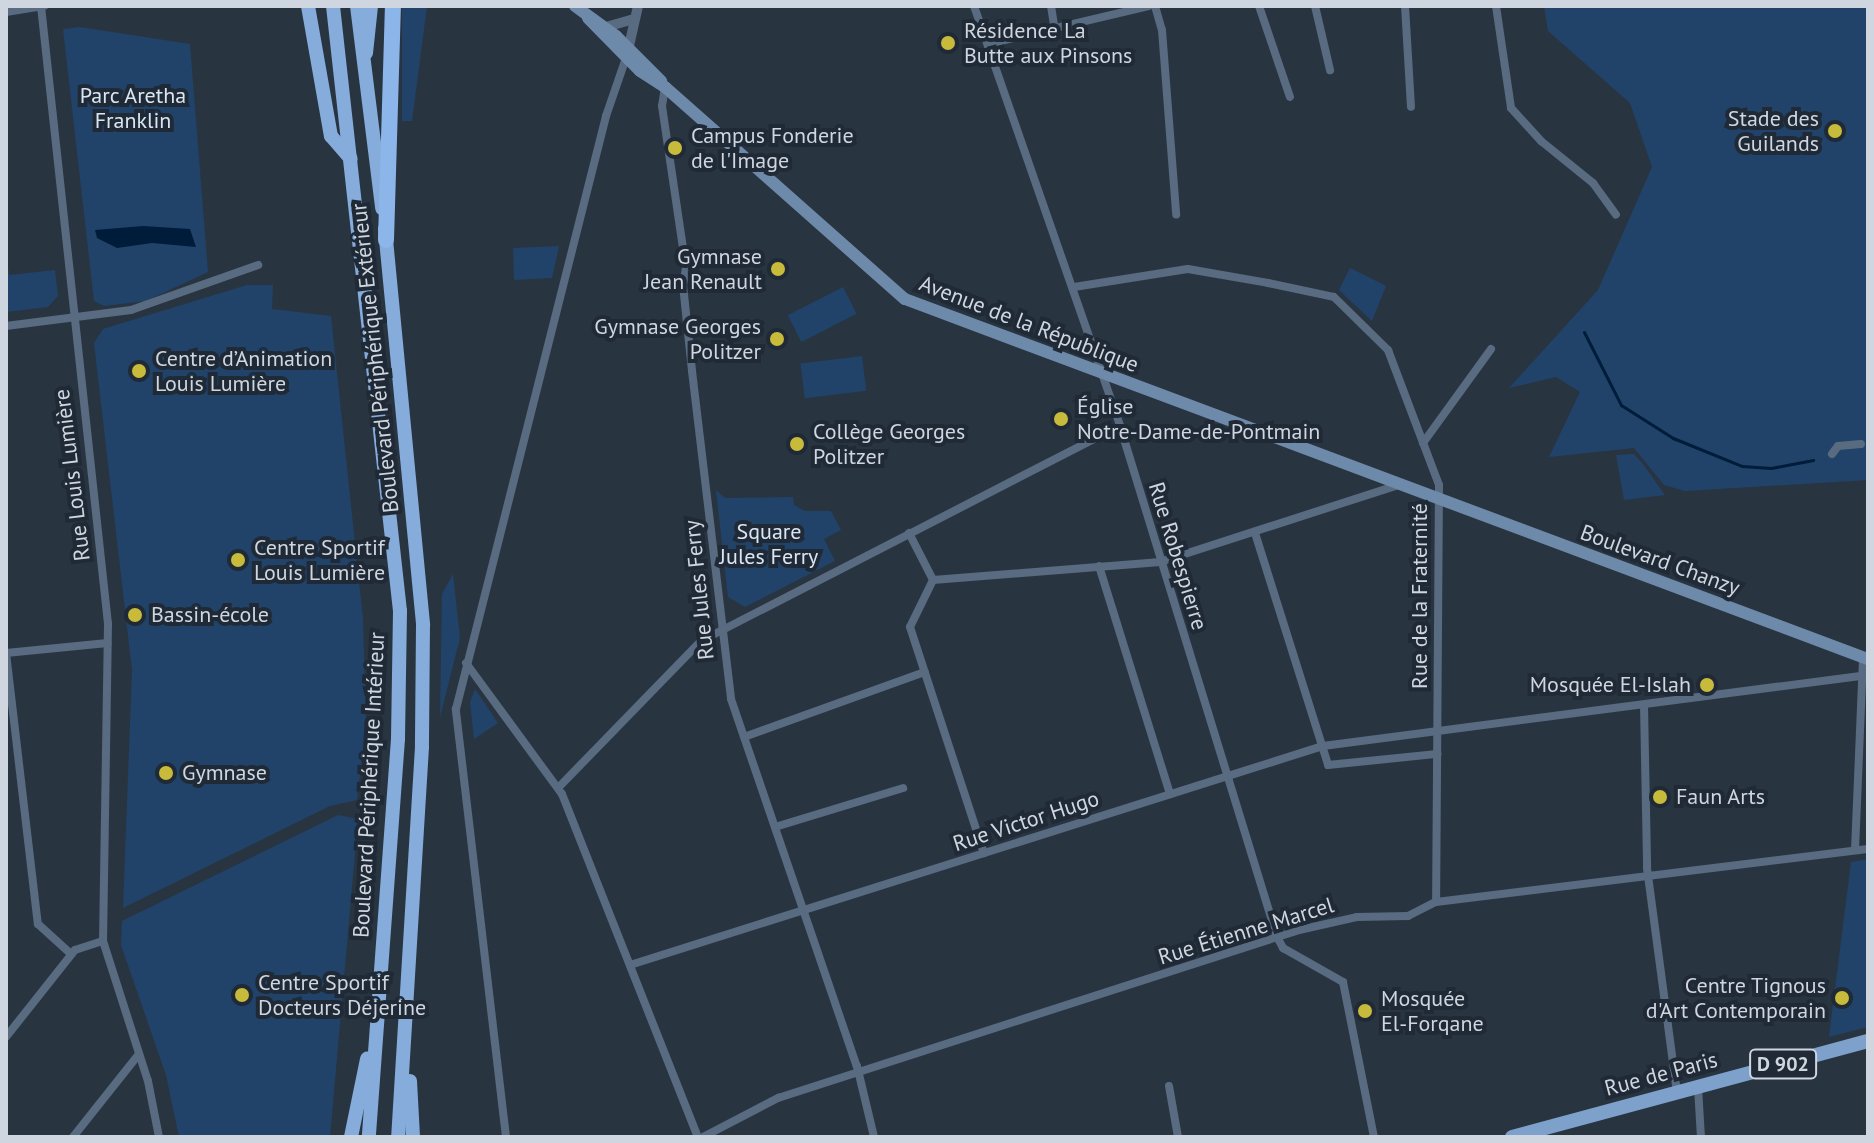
<!DOCTYPE html>
<html>
<head>
<meta charset="utf-8">
<style>
  body { margin:0 }
  #map { position:relative; width:1874px; height:1143px; overflow:hidden; background:#293441; font-family:"PT Sans",sans-serif }
  div>[style] { position:absolute }
  .green>* { inset:0; background:#214369; transform-origin:0 0 }
  .water>* { inset:0; background:#001c3b }
  .stream>* { height:3px; margin:-1.5px; padding:0 1.5px; transform-origin:1.5px; border-radius:1.5px; background:#001c3b }
  .minor>* { height:8px; margin:-4px; padding:0 4px; transform-origin:4px; border-radius:4px; background:#596b80 }
  .tertiary>* { height:10px; margin:-5px; padding:0 5px; transform-origin:5px; border-radius:5px; background:#596b80 }
  .secondary>* { height:12px; margin:-6px; padding:0 6px; transform-origin:6px; border-radius:6px; background:#6e8aaa }
  .primary>* { height:14px; margin:-7px; padding:0 7px; transform-origin:7px; border-radius:7px; background:#7ea1cb }
  .trunk>* { height:14px; margin:-7px; padding:0 7px; transform-origin:7px; border-radius:7px; background:#85acda }
  .motorway>* { height:16px; margin:-8px; padding:0 8px; transform-origin:8px; border-radius:8px; background:#8cb6e9 }
  .dots>* { width:22px; height:22px; translate:-50% -50%; box-sizing:border-box; border:4px solid #1f2a36; border-radius:50% }
  span { translate:-50% -50%; white-space:nowrap; text-align:center; line-height:1.15; -webkit-text-stroke:8px #1f2a36; paint-order:stroke }
  .shield-label span { padding:2px 6px; background:#1f2a36; border:2px solid; border-radius:6px; -webkit-text-stroke-width:0 }
  .shield-label { font-size:20px; color:#cfd6df; font-weight:700 }
  .poi-label { font-size:22px; color:#cfd6df }
  .left { translate:0 -50%; text-align:left }
  .right { translate:-100% -50%; text-align:right }
  .park-label { font-size:22px; color:#d9e5f3 }
  .street-label { font-size:22px; color:#cfd6df }
  .frame { position:absolute; inset:0; border:8px solid #cfd6df; pointer-events:none }
</style>
</head>
<body>
<div id="map">
  <div class="green">
    <div style="clip-path:polygon(402px 6px,427px 6px,412px 121px,402px 121px)"></div>
    <div style="clip-path:polygon(1544px 6px,1868px 6px,1868px 480px,1685px 491px,1664px 485px,1634px 448px,1549px 457px,1580px 392px,1556px 377px,1509px 388px,1598px 290px,1652px 167px,1630px 103px,1548px 31px)"></div>
    <div style="clip-path:polygon(80px 27px,190px 44px,208px 272px,146px 301px,104px 306px,94px 301px,63px 29px)"></div>
    <div style="clip-path:polygon(559px 246px,552px 278px,514px 280px,513px 248px)"></div>
    <div style="clip-path:polygon(6px 254px,9px 275px,55px 270px,58px 296px,48px 307px,6px 312px)"></div>
    <div style="clip-path:polygon(1350px 268px,1386px 286px,1372px 321px,1339px 290px)"></div>
    <div style="clip-path:polygon(247px 285px,273px 285px,272px 309px,331px 316px,363px 619px,366px 724px,357px 800px,330px 806px,123px 908px,132px 670px,94px 343px,103px 329px)"></div>
    <div style="left:843px;top:287px;width:30px;height:62px;rotate:63deg"></div>
    <div style="left:862px;top:356px;width:35px;height:62px;rotate:83deg"></div>
    <div style="clip-path:polygon(1634px 454px,1643px 464px,1665px 495px,1624px 500px,1616px 455px)"></div>
    <div style="clip-path:polygon(716px 490px,725px 498px,793px 497px,794px 505px,805px 511px,831px 511px,841px 530px,824px 539px,835px 561px,745px 607px,728px 597px)"></div>
    <div style="clip-path:polygon(453px 574px,460px 638px,440px 717px,442px 594px)"></div>
    <div style="clip-path:polygon(475px 689px,498px 723px,474px 739px,470px 702px)"></div>
    <div style="clip-path:polygon(338px 815px,358px 819px,330px 1137px,179px 1137px,166px 1075px,121px 945px,122px 921px)"></div>
    <div style="clip-path:polygon(1868px 859px,1868px 1027px,1829px 1037px,1851px 862px)"></div>
  </div>
  <div class="water">
    <div style="clip-path:polygon(143px 226px,190px 229px,196px 247px,152px 243px,117px 248px,97px 238px,95px 230px)"></div>
  </div>
  <div class="stream">
    <div style="left:1584px;top:332px;width:82px;rotate:63.1deg"></div>
    <div style="left:1621px;top:405px;width:62px;rotate:32.4deg"></div>
    <div style="left:1673px;top:438px;width:74px;rotate:22.1deg"></div>
    <div style="left:1742px;top:466px;width:29px;rotate:4deg"></div>
    <div style="left:1771px;top:468px;width:43px;rotate:-10.8deg"></div>
  </div>
  <div class="minor">
    <div style="left:41px;top:6px;width:622px;rotate:83.81deg"></div>
    <div style="left:108px;top:624px;width:317px;rotate:90.9deg"></div>
    <div style="left:103px;top:941px;width:147px;rotate:72.2deg"></div>
    <div style="left:148px;top:1081px;width:57px;rotate:78.9deg"></div>
    <div style="left:974px;top:6px;width:445px;rotate:70.8deg"></div>
    <div style="left:1120px;top:426px;width:535px;rotate:72.92deg"></div>
    <div style="left:1277px;top:937px;width:13px;rotate:61deg"></div>
    <div style="left:1283px;top:948px;width:69px;rotate:29.5deg"></div>
    <div style="left:1343px;top:982px;width:158px;rotate:78.7deg"></div>
    <div style="left:1051px;top:6px;width:19px;rotate:81deg"></div>
    <div style="left:1155px;top:6px;width:25px;rotate:74deg"></div>
    <div style="left:1162px;top:30px;width:185px;rotate:85.6deg"></div>
    <div style="left:1259px;top:6px;width:96px;rotate:71.2deg"></div>
    <div style="left:1315px;top:6px;width:66px;rotate:76.8deg"></div>
    <div style="left:1405px;top:6px;width:101px;rotate:86.6deg"></div>
    <div style="left:1496px;top:6px;width:103px;rotate:81.6deg"></div>
    <div style="left:1511px;top:108px;width:45px;rotate:47.7deg"></div>
    <div style="left:1541px;top:141px;width:67px;rotate:38.9deg"></div>
    <div style="left:1593px;top:183px;width:39px;rotate:54deg"></div>
    <div style="left:6px;top:12px;width:39px;rotate:-9deg"></div>
    <div style="left:988px;top:44px;width:165px;rotate:-13.3deg"></div>
    <div style="left:665px;top:87px;width:19px;rotate:99deg"></div>
    <div style="left:662px;top:106px;width:164px;rotate:81.6deg"></div>
    <div style="left:686px;top:268px;width:17px;rotate:100deg"></div>
    <div style="left:683px;top:285px;width:86px;rotate:84deg"></div>
    <div style="left:692px;top:371px;width:330px;rotate:83.2deg"></div>
    <div style="left:731px;top:699px;width:388px;rotate:71.1deg"></div>
    <div style="left:857px;top:1066px;width:73px;rotate:76.5deg"></div>
    <div style="left:1074px;top:287px;width:115px;rotate:-9deg"></div>
    <div style="left:1188px;top:269px;width:81px;rotate:9.9deg"></div>
    <div style="left:1268px;top:283px;width:67px;rotate:12deg"></div>
    <div style="left:1334px;top:297px;width:76px;rotate:44.5deg"></div>
    <div style="left:1388px;top:350px;width:144px;rotate:69.3deg"></div>
    <div style="left:1439px;top:485px;width:417px;rotate:90.4deg"></div>
    <div style="left:6px;top:326px;width:126px;rotate:-7.3deg"></div>
    <div style="left:131px;top:310px;width:135px;rotate:-19.5deg"></div>
    <div style="left:1423px;top:443px;width:116px;rotate:-54.1deg"></div>
    <div style="left:1832px;top:454px;width:10px;rotate:-53deg"></div>
    <div style="left:1838px;top:446px;width:23px;rotate:-5deg"></div>
    <div style="left:909px;top:533px;width:53px;rotate:62.9deg"></div>
    <div style="left:933px;top:580px;width:52px;rotate:116.1deg"></div>
    <div style="left:910px;top:627px;width:238px;rotate:71.9deg"></div>
    <div style="left:1255px;top:533px;width:243px;rotate:72.5deg"></div>
    <div style="left:1328px;top:765px;width:110px;rotate:-5.8deg"></div>
    <div style="left:1099px;top:566px;width:239px;rotate:72.7deg"></div>
    <div style="left:933px;top:580px;width:228px;rotate:-4.5deg"></div>
    <div style="left:1160px;top:562px;width:251px;rotate:-17.9deg"></div>
    <div style="left:6px;top:653px;width:273px;rotate:83.3deg"></div>
    <div style="left:38px;top:924px;width:45px;rotate:42.3deg"></div>
    <div style="left:6px;top:653px;width:102px;rotate:-5.6deg"></div>
    <div style="left:466px;top:663px;width:162px;rotate:53.8deg"></div>
    <div style="left:562px;top:794px;width:369px;rotate:68.4deg"></div>
    <div style="left:1644px;top:705px;width:163px;rotate:88.9deg"></div>
    <div style="left:1647px;top:868px;width:227px;rotate:82.4deg"></div>
    <div style="left:744px;top:737px;width:192px;rotate:-19.8deg"></div>
    <div style="left:558px;top:788px;width:205px;rotate:-45.8deg"></div>
    <div style="left:701px;top:641px;width:471px;rotate:-27.2deg"></div>
    <div style="left:775px;top:827px;width:134px;rotate:-16.9deg"></div>
    <div style="left:1855px;top:850px;width:193px;rotate:-87.6deg"></div>
    <div style="left:630px;top:965px;width:727px;rotate:-17.54deg"></div>
    <div style="left:1323px;top:746px;width:542px;rotate:-7.43deg"></div>
    <div style="left:6px;top:1037px;width:111px;rotate:-51.6deg"></div>
    <div style="left:75px;top:950px;width:29px;rotate:-18deg"></div>
    <div style="left:1169px;top:1086px;width:52px;rotate:80deg"></div>
    <div style="left:1698px;top:1087px;width:50px;rotate:86.6deg"></div>
    <div style="left:73px;top:1137px;width:106px;rotate:-51.5deg"></div>
    <div style="left:506px;top:1137px;width:431px;rotate:-96.7deg"></div>
    <div style="left:456px;top:709px;width:612px;rotate:-75.8deg"></div>
    <div style="left:606px;top:116px;width:61px;rotate:-71deg"></div>
    <div style="left:703px;top:1137px;width:85px;rotate:-27.5deg"></div>
    <div style="left:778px;top:1098px;width:547px;rotate:-17.87deg"></div>
    <div style="left:1299px;top:930px;width:59px;rotate:-12.6deg"></div>
    <div style="left:1357px;top:917px;width:51px;rotate:-1.1deg"></div>
    <div style="left:1408px;top:916px;width:31px;rotate:-27deg"></div>
    <div style="left:1436px;top:902px;width:435px;rotate:-7deg"></div>
  </div>
  <div class="tertiary">
    <div style="left:606px;top:27px;width:29px;rotate:-16deg"></div>
    <div style="left:627px;top:55px;width:50px;rotate:-77.3deg"></div>
  </div>
  <div class="secondary">
    <div style="left:575px;top:6px;width:51px;rotate:36.2deg"></div>
    <div style="left:616px;top:36px;width:64px;rotate:45deg"></div>
    <div style="left:588px;top:18px;width:74px;rotate:45.5deg"></div>
    <div style="left:640px;top:71px;width:30px;rotate:33deg"></div>
    <div style="left:665px;top:87px;width:320px;rotate:41.5deg"></div>
    <div style="left:905px;top:299px;width:1028px;rotate:20.5deg"></div>
  </div>
  <div class="primary">
    <div style="left:1512px;top:1137px;width:369px;rotate:-15.1deg"></div>
  </div>
  <div class="trunk">
    <div style="left:308px;top:6px;width:132px;rotate:80deg"></div>
    <div style="left:331px;top:136px;width:30px;rotate:49deg"></div>
    <div style="left:333px;top:6px;width:609px;rotate:83.68deg"></div>
    <div style="left:400px;top:611px;width:128px;rotate:90.9deg"></div>
    <div style="left:398px;top:739px;width:399px;rotate:94.2deg"></div>
    <div style="left:357px;top:6px;width:204px;rotate:82.9deg"></div>
    <div style="left:366px;top:53px;width:47px;rotate:-83.9deg"></div>
    <div style="left:385px;top:229px;width:398px;rotate:84.5deg"></div>
    <div style="left:423px;top:625px;width:122px;rotate:90.5deg"></div>
    <div style="left:422px;top:747px;width:391px;rotate:93.5deg"></div>
    <div style="left:410px;top:1081px;width:56px;rotate:86.9deg"></div>
    <div style="left:351px;top:1137px;width:80px;rotate:-78.4deg"></div>
  </div>
  <div class="motorway">
    <div style="left:386px;top:240px;width:234px;rotate:-88.3deg"></div>
  </div>
  <div class="dots">
    <div style="left:948px;top:43px;background:#c8bb3b"></div>
    <div style="left:1835px;top:131px;background:#c8bb3b"></div>
    <div style="left:675px;top:148px;background:#c8bb3b"></div>
    <div style="left:778px;top:269px;background:#c8bb3b"></div>
    <div style="left:777px;top:339px;background:#c8bb3b"></div>
    <div style="left:139px;top:371px;background:#c8bb3b"></div>
    <div style="left:1061px;top:419px;background:#c8bb3b"></div>
    <div style="left:797px;top:444px;background:#c8bb3b"></div>
    <div style="left:238px;top:560px;background:#c8bb3b"></div>
    <div style="left:135px;top:615px;background:#c8bb3b"></div>
    <div style="left:1707px;top:685px;background:#c8bb3b"></div>
    <div style="left:166px;top:773px;background:#c8bb3b"></div>
    <div style="left:1660px;top:797px;background:#c8bb3b"></div>
    <div style="left:242px;top:995px;background:#c8bb3b"></div>
    <div style="left:1842px;top:998px;background:#c8bb3b"></div>
    <div style="left:1365px;top:1011px;background:#c8bb3b"></div>
  </div>
  <div class="shield-label">
    <span style="left:1783px;top:1064px">D 902</span>
  </div>
  <div class="poi-label">
    <span class="left" style="left:964px;top:43px">Résidence La<br>Butte aux Pinsons</span>
    <span class="right" style="left:1819px;top:131px">Stade des<br>Guilands</span>
    <span class="left" style="left:691px;top:148px">Campus Fonderie<br>de l'Image</span>
    <span class="right" style="left:762px;top:269px">Gymnase<br>Jean Renault</span>
    <span class="right" style="left:761px;top:339px">Gymnase Georges<br>Politzer</span>
    <span class="left" style="left:155px;top:371px">Centre d’Animation<br>Louis Lumière</span>
    <span class="left" style="left:1077px;top:419px">Église<br>Notre-Dame-de-Pontmain</span>
    <span class="left" style="left:813px;top:444px">Collège Georges<br>Politzer</span>
    <span class="left" style="left:254px;top:560px">Centre Sportif<br>Louis Lumière</span>
    <span class="left" style="left:151px;top:615px">Bassin-école</span>
    <span class="right" style="left:1691px;top:685px">Mosquée El-Islah</span>
    <span class="left" style="left:182px;top:773px">Gymnase</span>
    <span class="left" style="left:1676px;top:797px">Faun Arts</span>
    <span class="left" style="left:258px;top:995px">Centre Sportif<br>Docteurs Déjerine</span>
    <span class="right" style="left:1826px;top:998px">Centre Tignous<br>d'Art Contemporain</span>
    <span class="left" style="left:1381px;top:1011px">Mosquée<br>El-Forqane</span>
  </div>
  <div class="park-label">
    <span style="left:133px;top:108px">Parc Aretha<br>Franklin</span>
    <span style="left:769px;top:544px">Square<br>Jules Ferry</span>
  </div>
  <div class="street-label">
    <span style="left:1029px;top:324px;rotate:21deg">Avenue de la République</span>
    <span style="left:375px;top:358px;rotate:-96deg">Boulevard Périphérique Extérieur</span>
    <span style="left:72px;top:475px;rotate:-97deg">Rue Louis Lumière</span>
    <span style="left:1178px;top:556px;rotate:73deg">Rue Robespierre</span>
    <span style="left:1660px;top:560px;rotate:20deg">Boulevard Chanzy</span>
    <span style="left:699px;top:590px;rotate:-96deg">Rue Jules Ferry</span>
    <span style="left:1420px;top:596px;rotate:-90deg">Rue de la Fraternité</span>
    <span style="left:369px;top:785px;rotate:-87deg">Boulevard Périphérique Intérieur</span>
    <span style="left:1026px;top:821px;rotate:-18deg">Rue Victor Hugo</span>
    <span style="left:1246px;top:931px;rotate:-17deg">Rue Étienne Marcel</span>
    <span style="left:1661px;top:1074px;rotate:-15deg">Rue de Paris</span>
  </div>
  <div class="frame"></div>
</div>
</body>
</html>
